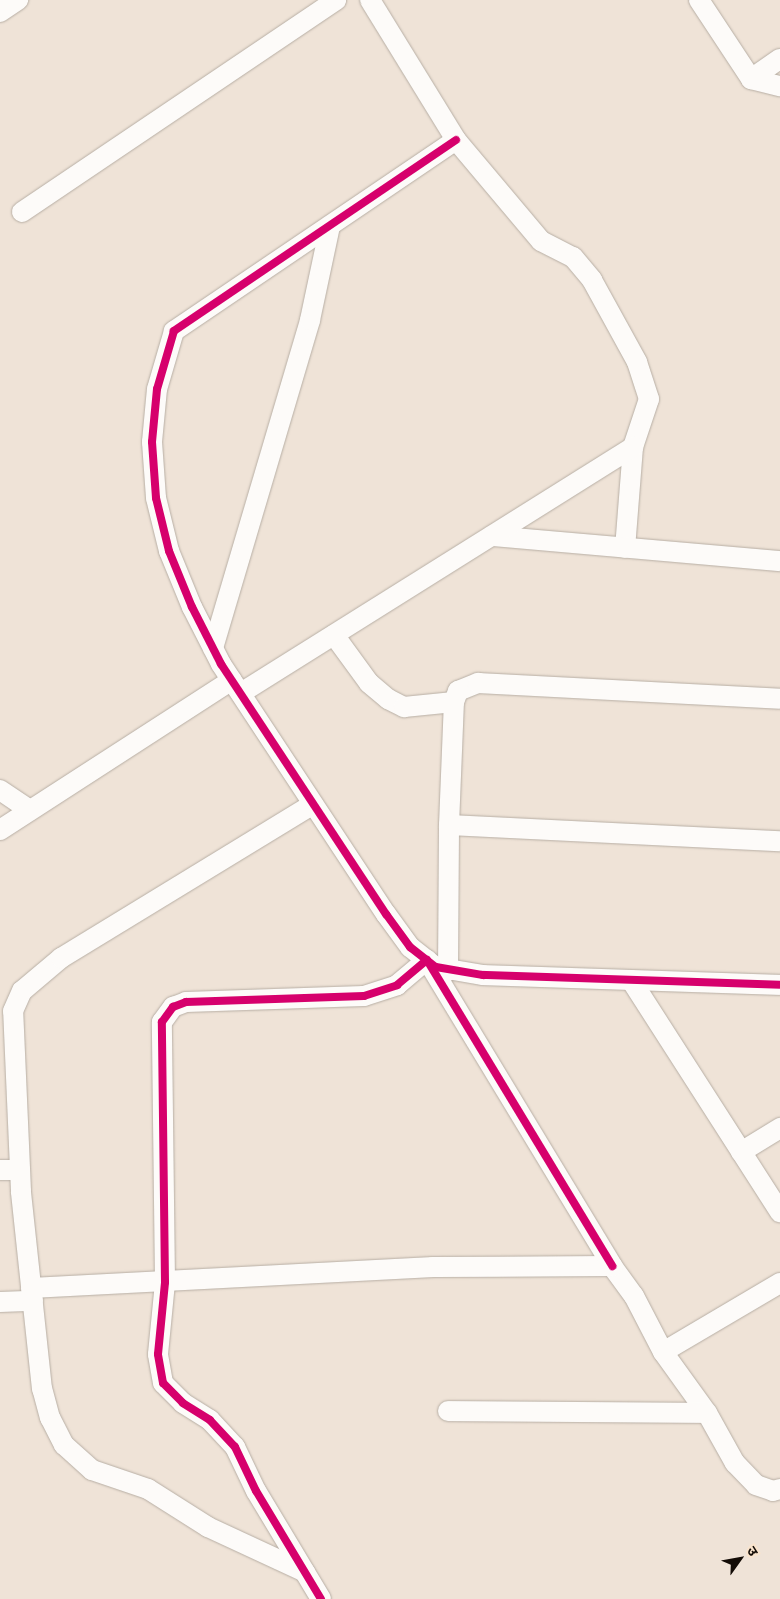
<!DOCTYPE html>
<html>
<head>
<meta charset="utf-8">
<style>
  body { margin:0 }
  #map { position:relative; width:780px; height:1599px; overflow:hidden; background:#efe3d7; font-family:Barlow,"Noto Sans Devanagari",sans-serif }
  div>[style] { position:absolute }
  .roads { filter:drop-shadow(0 0 1px #b7aea4) drop-shadow(0 0 1px #b7aea4) }
  .street>* { height:20px; margin:-10px; padding:0 10px; transform-origin:10px; border-radius:10px; background:#fdfbf9 }
  .cycleway>* { height:8px; margin:-4px; padding:0 4px; transform-origin:4px; border-radius:4px; background:#d6006c }
  span { translate:-50% -50%; white-space:nowrap; text-align:center; line-height:1.15; -webkit-text-stroke:5px #f9e4cd; paint-order:stroke }
  .north { position:absolute; left:715px; top:1534px; width:50px; height:50px; -webkit-text-stroke:4px #f9e4cd; paint-order:stroke; rotate:58deg; font-size:14px; font-weight:700; line-height:20px; text-align:center; color:#130c06 }
  .north::after { content:''; display:block; margin:auto; width:18px; height:22px; background:#130c06; clip-path:polygon(50% 0,100% 100%,50% 72%,0 100%) }
</style>
</head>
<body>
<div id="map">
  <div class="roads">
    <div class="street">
      <div style="left:370px;top:0;width:164px;rotate:58.4deg"></div>
      <div style="left:456px;top:140px;width:132px;rotate:49.9deg"></div>
      <div style="left:541px;top:241px;width:36px;rotate:27deg"></div>
      <div style="left:573px;top:257px;width:30px;rotate:50deg"></div>
      <div style="left:592px;top:280px;width:94px;rotate:61.2deg"></div>
      <div style="left:637px;top:362px;width:39px;rotate:72deg"></div>
      <div style="left:649px;top:399px;width:51px;rotate:108.4deg"></div>
      <div style="left:633px;top:447px;width:101px;rotate:94.5deg"></div>
      <div style="left:699px;top:0;width:95px;rotate:56.6deg"></div>
      <div style="left:751px;top:79px;width:30px;rotate:14deg"></div>
      <div style="left:0;top:12px;width:22px;rotate:-34deg"></div>
      <div style="left:751px;top:79px;width:35px;rotate:-35deg"></div>
      <div style="left:456px;top:140px;width:341px;rotate:145.9deg"></div>
      <div style="left:174px;top:331px;width:60px;rotate:106.3deg"></div>
      <div style="left:157px;top:389px;width:53px;rotate:95.4deg"></div>
      <div style="left:152px;top:442px;width:56px;rotate:85.9deg"></div>
      <div style="left:156px;top:498px;width:55px;rotate:76.2deg"></div>
      <div style="left:169px;top:551px;width:61px;rotate:67.7deg"></div>
      <div style="left:192px;top:607px;width:64px;rotate:63deg"></div>
      <div style="left:221px;top:664px;width:300px;rotate:56.6deg"></div>
      <div style="left:386px;top:914px;width:41px;rotate:54deg"></div>
      <div style="left:410px;top:947px;width:33px;rotate:38deg"></div>
      <div style="left:436px;top:967px;width:48px;rotate:9.7deg"></div>
      <div style="left:483px;top:975px;width:297px;rotate:1.9deg"></div>
      <div style="left:22px;top:212px;width:379px;rotate:-34deg"></div>
      <div style="left:492px;top:536px;width:289px;rotate:5deg"></div>
      <div style="left:334px;top:635px;width:59px;rotate:53.9deg"></div>
      <div style="left:369px;top:683px;width:25px;rotate:40deg"></div>
      <div style="left:388px;top:699px;width:18px;rotate:27deg"></div>
      <div style="left:404px;top:707px;width:50px;rotate:-5.7deg"></div>
      <div style="left:213px;top:648px;width:342px;rotate:-73.5deg"></div>
      <div style="left:310px;top:320px;width:96px;rotate:-78deg"></div>
      <div style="left:241px;top:693px;width:463px;rotate:-32.1deg"></div>
      <div style="left:0;top:790px;width:36px;rotate:34deg"></div>
      <div style="left:449px;top:825px;width:331px;rotate:2.8deg"></div>
      <div style="left:0;top:830px;width:276px;rotate:-32.9deg"></div>
      <div style="left:448px;top:971px;width:146px;rotate:-89.6deg"></div>
      <div style="left:449px;top:825px;width:123px;rotate:-87.7deg"></div>
      <div style="left:454px;top:702px;width:12px;rotate:-70deg"></div>
      <div style="left:458px;top:691px;width:22px;rotate:-22deg"></div>
      <div style="left:478px;top:683px;width:302px;rotate:3deg"></div>
      <div style="left:631px;top:980px;width:276px;rotate:57.3deg"></div>
      <div style="left:741px;top:1152px;width:46px;rotate:-31.6deg"></div>
      <div style="left:0;top:1170px;width:20px"></div>
      <div style="left:31px;top:1288px;width:403px;rotate:-3deg"></div>
      <div style="left:433px;top:1267px;width:179px;rotate:-0.3deg"></div>
      <div style="left:612px;top:1266px;width:37px;rotate:54deg"></div>
      <div style="left:634px;top:1296px;width:63px;rotate:62.6deg"></div>
      <div style="left:663px;top:1352px;width:75px;rotate:54.2deg"></div>
      <div style="left:707px;top:1413px;width:57px;rotate:60.8deg"></div>
      <div style="left:735px;top:1463px;width:30px;rotate:46deg"></div>
      <div style="left:756px;top:1485px;width:18px;rotate:19deg"></div>
      <div style="left:773px;top:1491px;width:7px;rotate:-16deg"></div>
      <div style="left:0;top:1302px;width:33px;rotate:-2deg"></div>
      <div style="left:663px;top:1352px;width:136px;rotate:-30.5deg"></div>
      <div style="left:448px;top:1411px;width:259px;rotate:0.4deg"></div>
      <div style="left:305px;top:1572px;width:107px;rotate:-155.1deg"></div>
      <div style="left:208px;top:1527px;width:71px;rotate:-147.7deg"></div>
      <div style="left:148px;top:1489px;width:59px;rotate:-161.3deg"></div>
      <div style="left:92px;top:1470px;width:38px;rotate:-138deg"></div>
      <div style="left:64px;top:1445px;width:30px;rotate:-117deg"></div>
      <div style="left:50px;top:1418px;width:30px;rotate:-105deg"></div>
      <div style="left:42px;top:1389px;width:199px;rotate:-96.1deg"></div>
      <div style="left:21px;top:1191px;width:180px;rotate:-92.5deg"></div>
      <div style="left:13px;top:1011px;width:22px;rotate:-66deg"></div>
      <div style="left:22px;top:991px;width:51px;rotate:-40.2deg"></div>
      <div style="left:61px;top:958px;width:295px;rotate:-31.4deg"></div>
      <div style="left:321px;top:1599px;width:126px;rotate:-121deg"></div>
      <div style="left:256px;top:1491px;width:49px;rotate:-115.5deg"></div>
      <div style="left:235px;top:1447px;width:37px;rotate:-133deg"></div>
      <div style="left:210px;top:1420px;width:32px;rotate:-148deg"></div>
      <div style="left:183px;top:1403px;width:28px;rotate:-135deg"></div>
      <div style="left:163px;top:1383px;width:29px;rotate:-100deg"></div>
      <div style="left:158px;top:1354px;width:72px;rotate:-84.4deg"></div>
      <div style="left:165px;top:1282px;width:260px;rotate:-90.7deg"></div>
      <div style="left:162px;top:1022px;width:19px;rotate:-54deg"></div>
      <div style="left:173px;top:1007px;width:14px;rotate:-21deg"></div>
      <div style="left:186px;top:1002px;width:178px;rotate:-1.9deg"></div>
      <div style="left:364px;top:996px;width:35px;rotate:-18deg"></div>
      <div style="left:397px;top:985px;width:39px;rotate:-40deg"></div>
      <div style="left:427px;top:960px;width:358px;rotate:58.8deg"></div>
    </div>
  </div>
  <div class="cycleway">
    <div style="left:456px;top:140px;width:341px;rotate:145.9deg"></div>
    <div style="left:174px;top:331px;width:60px;rotate:106.3deg"></div>
    <div style="left:157px;top:389px;width:53px;rotate:95.4deg"></div>
    <div style="left:152px;top:442px;width:56px;rotate:85.9deg"></div>
    <div style="left:156px;top:498px;width:55px;rotate:76.2deg"></div>
    <div style="left:169px;top:551px;width:61px;rotate:67.7deg"></div>
    <div style="left:192px;top:607px;width:64px;rotate:63deg"></div>
    <div style="left:221px;top:664px;width:300px;rotate:56.6deg"></div>
    <div style="left:386px;top:914px;width:41px;rotate:54deg"></div>
    <div style="left:410px;top:947px;width:33px;rotate:38deg"></div>
    <div style="left:436px;top:967px;width:48px;rotate:9.7deg"></div>
    <div style="left:483px;top:975px;width:297px;rotate:1.9deg"></div>
    <div style="left:321px;top:1599px;width:126px;rotate:-121deg"></div>
    <div style="left:256px;top:1491px;width:49px;rotate:-115.5deg"></div>
    <div style="left:235px;top:1447px;width:37px;rotate:-133deg"></div>
    <div style="left:210px;top:1420px;width:32px;rotate:-148deg"></div>
    <div style="left:183px;top:1403px;width:28px;rotate:-135deg"></div>
    <div style="left:163px;top:1383px;width:29px;rotate:-100deg"></div>
    <div style="left:158px;top:1354px;width:72px;rotate:-84.4deg"></div>
    <div style="left:165px;top:1282px;width:260px;rotate:-90.7deg"></div>
    <div style="left:162px;top:1022px;width:19px;rotate:-54deg"></div>
    <div style="left:173px;top:1007px;width:14px;rotate:-21deg"></div>
    <div style="left:186px;top:1002px;width:178px;rotate:-1.9deg"></div>
    <div style="left:364px;top:996px;width:35px;rotate:-18deg"></div>
    <div style="left:397px;top:985px;width:39px;rotate:-40deg"></div>
    <div style="left:427px;top:960px;width:358px;rotate:58.8deg"></div>
  </div>
  <div class="north">उ</div>
</div>
</body>
</html>
